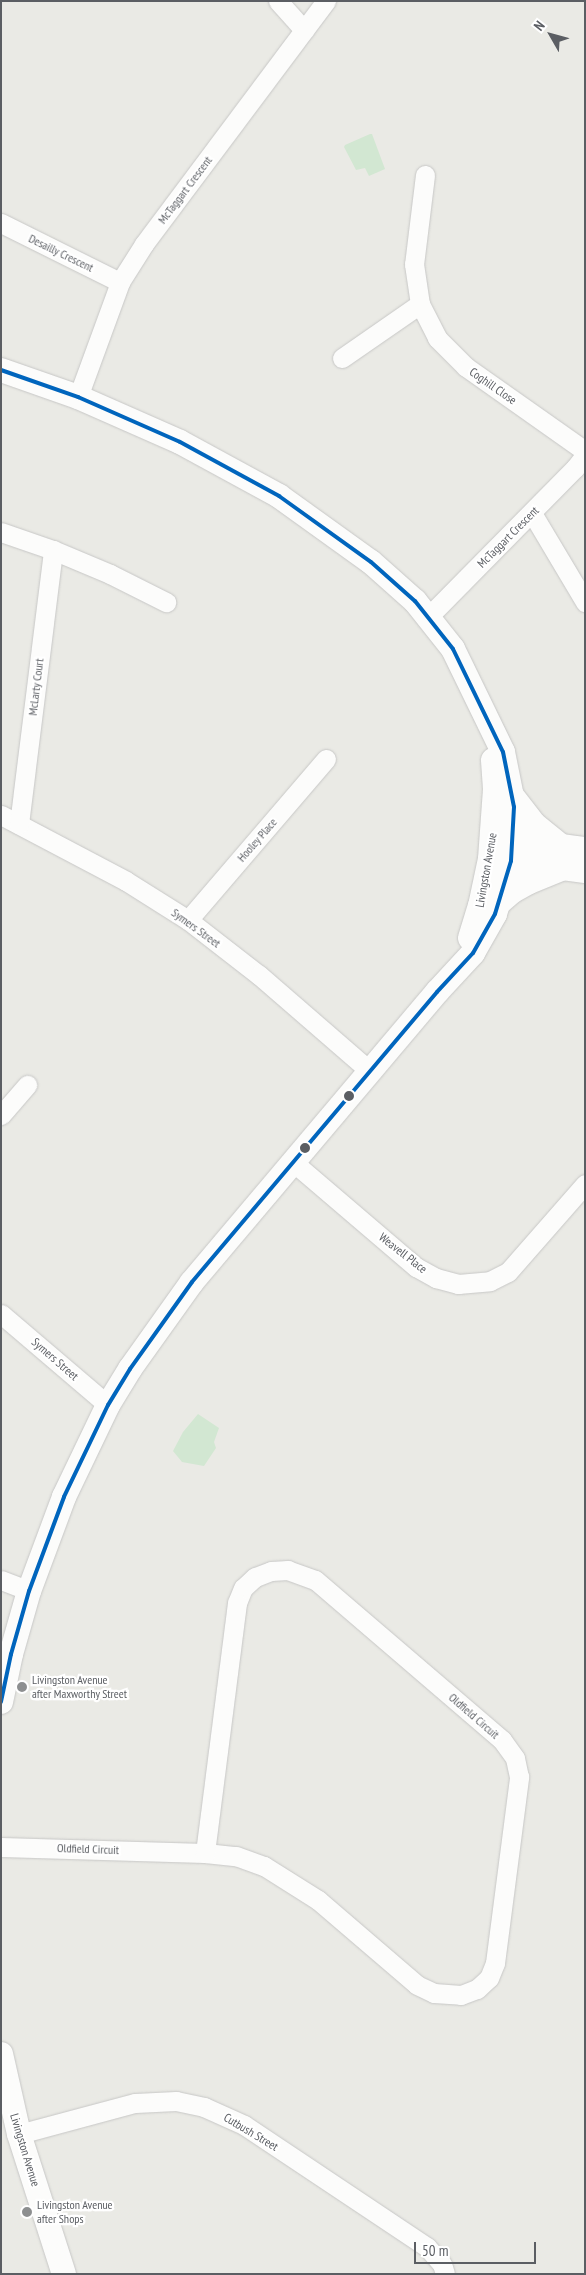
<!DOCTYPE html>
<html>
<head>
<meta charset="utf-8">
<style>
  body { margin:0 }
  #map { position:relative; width:586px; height:2275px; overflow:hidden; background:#eaeae5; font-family:"PT Sans Narrow",sans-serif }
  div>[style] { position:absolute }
  .green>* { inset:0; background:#d2e7d2 }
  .roads { filter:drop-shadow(0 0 1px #c7c7c6) drop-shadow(0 0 1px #c7c7c6) }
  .minor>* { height:19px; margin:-9.5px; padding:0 9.5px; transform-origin:9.5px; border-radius:9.5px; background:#fcfcfb }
  .tertiary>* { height:24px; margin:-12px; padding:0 12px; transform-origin:12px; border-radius:12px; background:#fcfcfb }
  .bus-1>* { height:4px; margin:-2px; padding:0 2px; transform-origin:2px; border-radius:2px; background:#0065bd }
  .dots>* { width:14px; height:14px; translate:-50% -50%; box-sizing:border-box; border:2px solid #fff; border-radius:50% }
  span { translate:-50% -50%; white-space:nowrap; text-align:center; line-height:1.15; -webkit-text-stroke:4.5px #fff; paint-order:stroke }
  .street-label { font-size:12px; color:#5b5e63 }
  .poi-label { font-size:12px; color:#5b5e63 }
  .left { translate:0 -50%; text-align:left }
  .frame { position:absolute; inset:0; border:2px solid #5b5e63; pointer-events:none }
  .north { position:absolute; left:526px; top:10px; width:50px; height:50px; -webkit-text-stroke:4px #fff; paint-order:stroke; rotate:308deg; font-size:14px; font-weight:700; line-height:20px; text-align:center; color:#5b5e63 }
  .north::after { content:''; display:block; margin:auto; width:18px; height:22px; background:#5b5e63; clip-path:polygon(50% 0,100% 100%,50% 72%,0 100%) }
  .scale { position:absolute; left:414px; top:2242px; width:122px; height:22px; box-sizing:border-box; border:2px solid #5b5e63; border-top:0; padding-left:6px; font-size:15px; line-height:18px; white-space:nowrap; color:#5b5e63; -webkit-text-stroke:4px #fff; paint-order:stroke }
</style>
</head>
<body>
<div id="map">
  <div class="green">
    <div style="clip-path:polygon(370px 134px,372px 134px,385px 169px,369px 176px,365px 168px,356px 170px,344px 147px,345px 145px)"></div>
    <div style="clip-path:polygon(198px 1414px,219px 1428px,214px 1442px,216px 1448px,204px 1466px,182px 1462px,173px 1451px,183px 1432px)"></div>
  </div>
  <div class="roads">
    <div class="minor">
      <div style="left:278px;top:1px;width:39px;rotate:48deg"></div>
      <div style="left:425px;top:175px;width:90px;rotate:97deg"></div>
      <div style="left:414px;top:264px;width:40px;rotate:81.5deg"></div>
      <div style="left:420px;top:304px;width:38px;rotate:63deg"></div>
      <div style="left:437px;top:338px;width:41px;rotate:45deg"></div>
      <div style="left:466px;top:367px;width:146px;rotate:35.2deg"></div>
      <div style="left:1px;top:223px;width:133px;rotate:26.4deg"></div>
      <div style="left:342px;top:358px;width:95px;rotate:-34.7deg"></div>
      <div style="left:78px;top:397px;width:122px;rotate:-69.9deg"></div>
      <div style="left:120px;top:282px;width:45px;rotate:-57.7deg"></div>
      <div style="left:144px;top:244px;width:304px;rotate:-53.2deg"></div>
      <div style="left:532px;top:513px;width:104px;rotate:59.2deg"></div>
      <div style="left:1px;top:532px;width:55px;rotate:19.1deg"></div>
      <div style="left:429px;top:616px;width:208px;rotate:-45.4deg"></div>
      <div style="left:575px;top:468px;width:16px;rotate:-52deg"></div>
      <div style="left:1px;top:815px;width:141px;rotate:27.8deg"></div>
      <div style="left:126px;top:881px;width:73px;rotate:32.2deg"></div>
      <div style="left:188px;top:920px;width:90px;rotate:37.8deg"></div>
      <div style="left:259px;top:975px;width:147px;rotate:40.9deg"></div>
      <div style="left:19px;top:824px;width:276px;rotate:-82.9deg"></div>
      <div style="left:53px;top:550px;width:62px;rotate:22.8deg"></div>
      <div style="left:110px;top:574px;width:63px;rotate:26.6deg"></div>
      <div style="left:188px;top:920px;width:212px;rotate:-49.4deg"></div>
      <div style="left:1px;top:1115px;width:40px;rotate:-49deg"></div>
      <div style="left:293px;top:1162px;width:162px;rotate:40.5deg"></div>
      <div style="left:416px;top:1267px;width:23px;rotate:29deg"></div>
      <div style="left:436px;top:1278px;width:23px;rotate:15deg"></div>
      <div style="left:458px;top:1284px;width:32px;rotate:-5deg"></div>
      <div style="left:490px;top:1281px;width:20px;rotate:-27deg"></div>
      <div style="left:508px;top:1272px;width:117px;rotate:-48.8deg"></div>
      <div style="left:1px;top:1314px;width:140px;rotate:40.4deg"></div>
      <div style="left:1px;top:1580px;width:30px;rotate:21deg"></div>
      <div style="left:1px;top:1847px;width:204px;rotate:1.7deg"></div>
      <div style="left:205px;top:1853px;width:31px;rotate:6deg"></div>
      <div style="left:236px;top:1856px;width:30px;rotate:20deg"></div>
      <div style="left:264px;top:1866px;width:64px;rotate:32.2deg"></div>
      <div style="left:318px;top:1900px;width:130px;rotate:40.6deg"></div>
      <div style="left:417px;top:1985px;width:19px;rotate:25deg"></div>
      <div style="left:434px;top:1993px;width:27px;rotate:4deg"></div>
      <div style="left:461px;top:1995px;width:17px;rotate:-21deg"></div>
      <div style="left:477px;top:1989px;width:16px;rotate:-43deg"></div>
      <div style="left:489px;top:1978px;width:16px;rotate:-68deg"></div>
      <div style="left:495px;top:1963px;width:188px;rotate:-82.6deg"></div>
      <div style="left:519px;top:1777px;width:19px;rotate:-102deg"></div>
      <div style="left:515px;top:1758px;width:22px;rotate:-126deg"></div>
      <div style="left:502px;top:1740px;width:246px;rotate:-139.4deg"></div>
      <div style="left:315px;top:1580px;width:29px;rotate:-160deg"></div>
      <div style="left:288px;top:1570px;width:17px;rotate:177deg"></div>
      <div style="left:271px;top:1571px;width:17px;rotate:159deg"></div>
      <div style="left:255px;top:1577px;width:16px;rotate:137deg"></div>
      <div style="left:243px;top:1588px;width:16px;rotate:112deg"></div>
      <div style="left:237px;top:1603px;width:252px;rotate:97.3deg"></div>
      <div style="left:19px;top:2134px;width:120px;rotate:-15deg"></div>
      <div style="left:135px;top:2103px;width:41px;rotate:-2.8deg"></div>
      <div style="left:176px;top:2101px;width:29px;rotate:12deg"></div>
      <div style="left:204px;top:2107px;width:44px;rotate:24.2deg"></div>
      <div style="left:244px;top:2125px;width:220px;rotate:33.7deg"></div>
      <div style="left:427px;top:2247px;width:23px;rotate:49deg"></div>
      <div style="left:442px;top:2264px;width:10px;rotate:73deg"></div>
    </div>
    <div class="tertiary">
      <div style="left:1px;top:370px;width:82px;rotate:19.3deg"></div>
      <div style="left:78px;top:397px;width:111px;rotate:23.8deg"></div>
      <div style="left:180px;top:442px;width:113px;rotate:28.6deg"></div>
      <div style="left:279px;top:496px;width:113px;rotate:35.7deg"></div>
      <div style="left:371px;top:562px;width:59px;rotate:41.6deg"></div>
      <div style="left:415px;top:601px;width:61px;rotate:51.6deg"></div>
      <div style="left:453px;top:649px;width:114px;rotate:64.1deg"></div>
      <div style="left:503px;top:752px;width:56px;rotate:78.7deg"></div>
      <div style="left:514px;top:807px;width:54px;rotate:93.2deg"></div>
      <div style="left:511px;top:861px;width:55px;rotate:106.8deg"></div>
      <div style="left:495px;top:914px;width:45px;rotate:119.4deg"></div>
      <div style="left:473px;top:953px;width:53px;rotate:132.7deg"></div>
      <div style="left:437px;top:992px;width:380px;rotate:130.2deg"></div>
      <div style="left:192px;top:1282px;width:107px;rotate:125.5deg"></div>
      <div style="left:130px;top:1369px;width:42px;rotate:121.4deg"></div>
      <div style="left:108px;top:1405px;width:102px;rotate:115.6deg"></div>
      <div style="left:64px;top:1497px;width:100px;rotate:110.4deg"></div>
      <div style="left:29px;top:1591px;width:66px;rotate:105.9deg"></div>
      <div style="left:11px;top:1654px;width:49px;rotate:101.8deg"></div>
      <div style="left:513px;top:797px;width:34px;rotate:52deg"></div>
      <div style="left:534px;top:824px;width:35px;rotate:39deg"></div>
      <div style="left:500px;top:838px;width:86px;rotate:7.4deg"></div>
      <div style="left:495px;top:859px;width:91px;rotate:7.6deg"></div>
      <div style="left:499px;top:903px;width:18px;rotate:-41deg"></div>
      <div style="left:513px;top:891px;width:18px;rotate:-29deg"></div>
      <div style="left:529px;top:882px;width:35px;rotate:-22deg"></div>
      <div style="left:470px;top:938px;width:34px;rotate:-73deg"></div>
      <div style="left:480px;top:906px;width:48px;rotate:-78deg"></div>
      <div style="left:490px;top:859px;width:70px;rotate:-85.9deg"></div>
      <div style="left:495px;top:789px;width:29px;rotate:-94deg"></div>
      <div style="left:1px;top:2054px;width:82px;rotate:77.3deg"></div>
      <div style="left:19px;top:2134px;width:147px;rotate:72.2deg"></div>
    </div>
  </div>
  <div class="bus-1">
    <div style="left:1px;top:370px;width:82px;rotate:19.3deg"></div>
    <div style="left:78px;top:397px;width:111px;rotate:23.8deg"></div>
    <div style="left:180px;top:442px;width:113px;rotate:28.6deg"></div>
    <div style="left:279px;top:496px;width:113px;rotate:35.7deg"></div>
    <div style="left:371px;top:562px;width:59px;rotate:41.6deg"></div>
    <div style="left:415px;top:601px;width:61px;rotate:51.6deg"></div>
    <div style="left:453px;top:649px;width:114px;rotate:64.1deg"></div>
    <div style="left:503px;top:752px;width:56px;rotate:78.7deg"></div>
    <div style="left:514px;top:807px;width:54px;rotate:93.2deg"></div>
    <div style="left:511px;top:861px;width:55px;rotate:106.8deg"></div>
    <div style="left:495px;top:914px;width:45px;rotate:119.4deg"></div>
    <div style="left:473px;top:953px;width:53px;rotate:132.7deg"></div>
    <div style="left:437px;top:992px;width:380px;rotate:130.2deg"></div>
    <div style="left:192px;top:1282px;width:107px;rotate:125.5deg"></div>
    <div style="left:130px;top:1369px;width:42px;rotate:121.4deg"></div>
    <div style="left:108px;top:1405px;width:102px;rotate:115.6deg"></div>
    <div style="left:64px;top:1497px;width:100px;rotate:110.4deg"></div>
    <div style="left:29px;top:1591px;width:66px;rotate:105.9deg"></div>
    <div style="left:11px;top:1654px;width:49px;rotate:101.8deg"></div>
  </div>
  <div class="dots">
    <div style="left:349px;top:1096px;background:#5b5e63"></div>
    <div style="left:305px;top:1148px;background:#5b5e63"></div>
    <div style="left:22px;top:1687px;background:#8d8f90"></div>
    <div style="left:27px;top:2212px;background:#8d8f90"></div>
  </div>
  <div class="street-label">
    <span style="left:185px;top:190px;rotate:-53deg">McTaggart Crescent</span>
    <span style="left:61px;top:253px;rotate:26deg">Desailly Crescent</span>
    <span style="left:493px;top:386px;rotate:35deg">Coghill Close</span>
    <span style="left:508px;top:537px;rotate:-45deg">McTaggart Crescent</span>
    <span style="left:36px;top:687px;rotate:-83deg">McLarty Court</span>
    <span style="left:257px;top:840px;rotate:-49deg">Hooley Place</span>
    <span style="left:486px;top:870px;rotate:-80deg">Livingston Avenue</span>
    <span style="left:196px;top:928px;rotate:36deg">Symers Street</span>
    <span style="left:403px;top:1253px;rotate:38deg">Weavell Place</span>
    <span style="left:55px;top:1359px;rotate:41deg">Symers Street</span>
    <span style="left:474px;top:1716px;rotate:41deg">Oldfield Circuit</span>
    <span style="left:88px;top:1849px;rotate:2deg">Oldfield Circuit</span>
    <span style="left:251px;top:2132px;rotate:31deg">Cutbush Street</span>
    <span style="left:25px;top:2150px;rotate:73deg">Livingston Avenue</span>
  </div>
  <div class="poi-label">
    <span class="left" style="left:32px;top:1687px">Livingston Avenue<br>after Maxworthy Street</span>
    <span class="left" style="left:37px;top:2212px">Livingston Avenue<br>after Shops</span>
  </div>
  <div class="frame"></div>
  <div class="north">N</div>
  <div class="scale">50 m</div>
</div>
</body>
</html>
